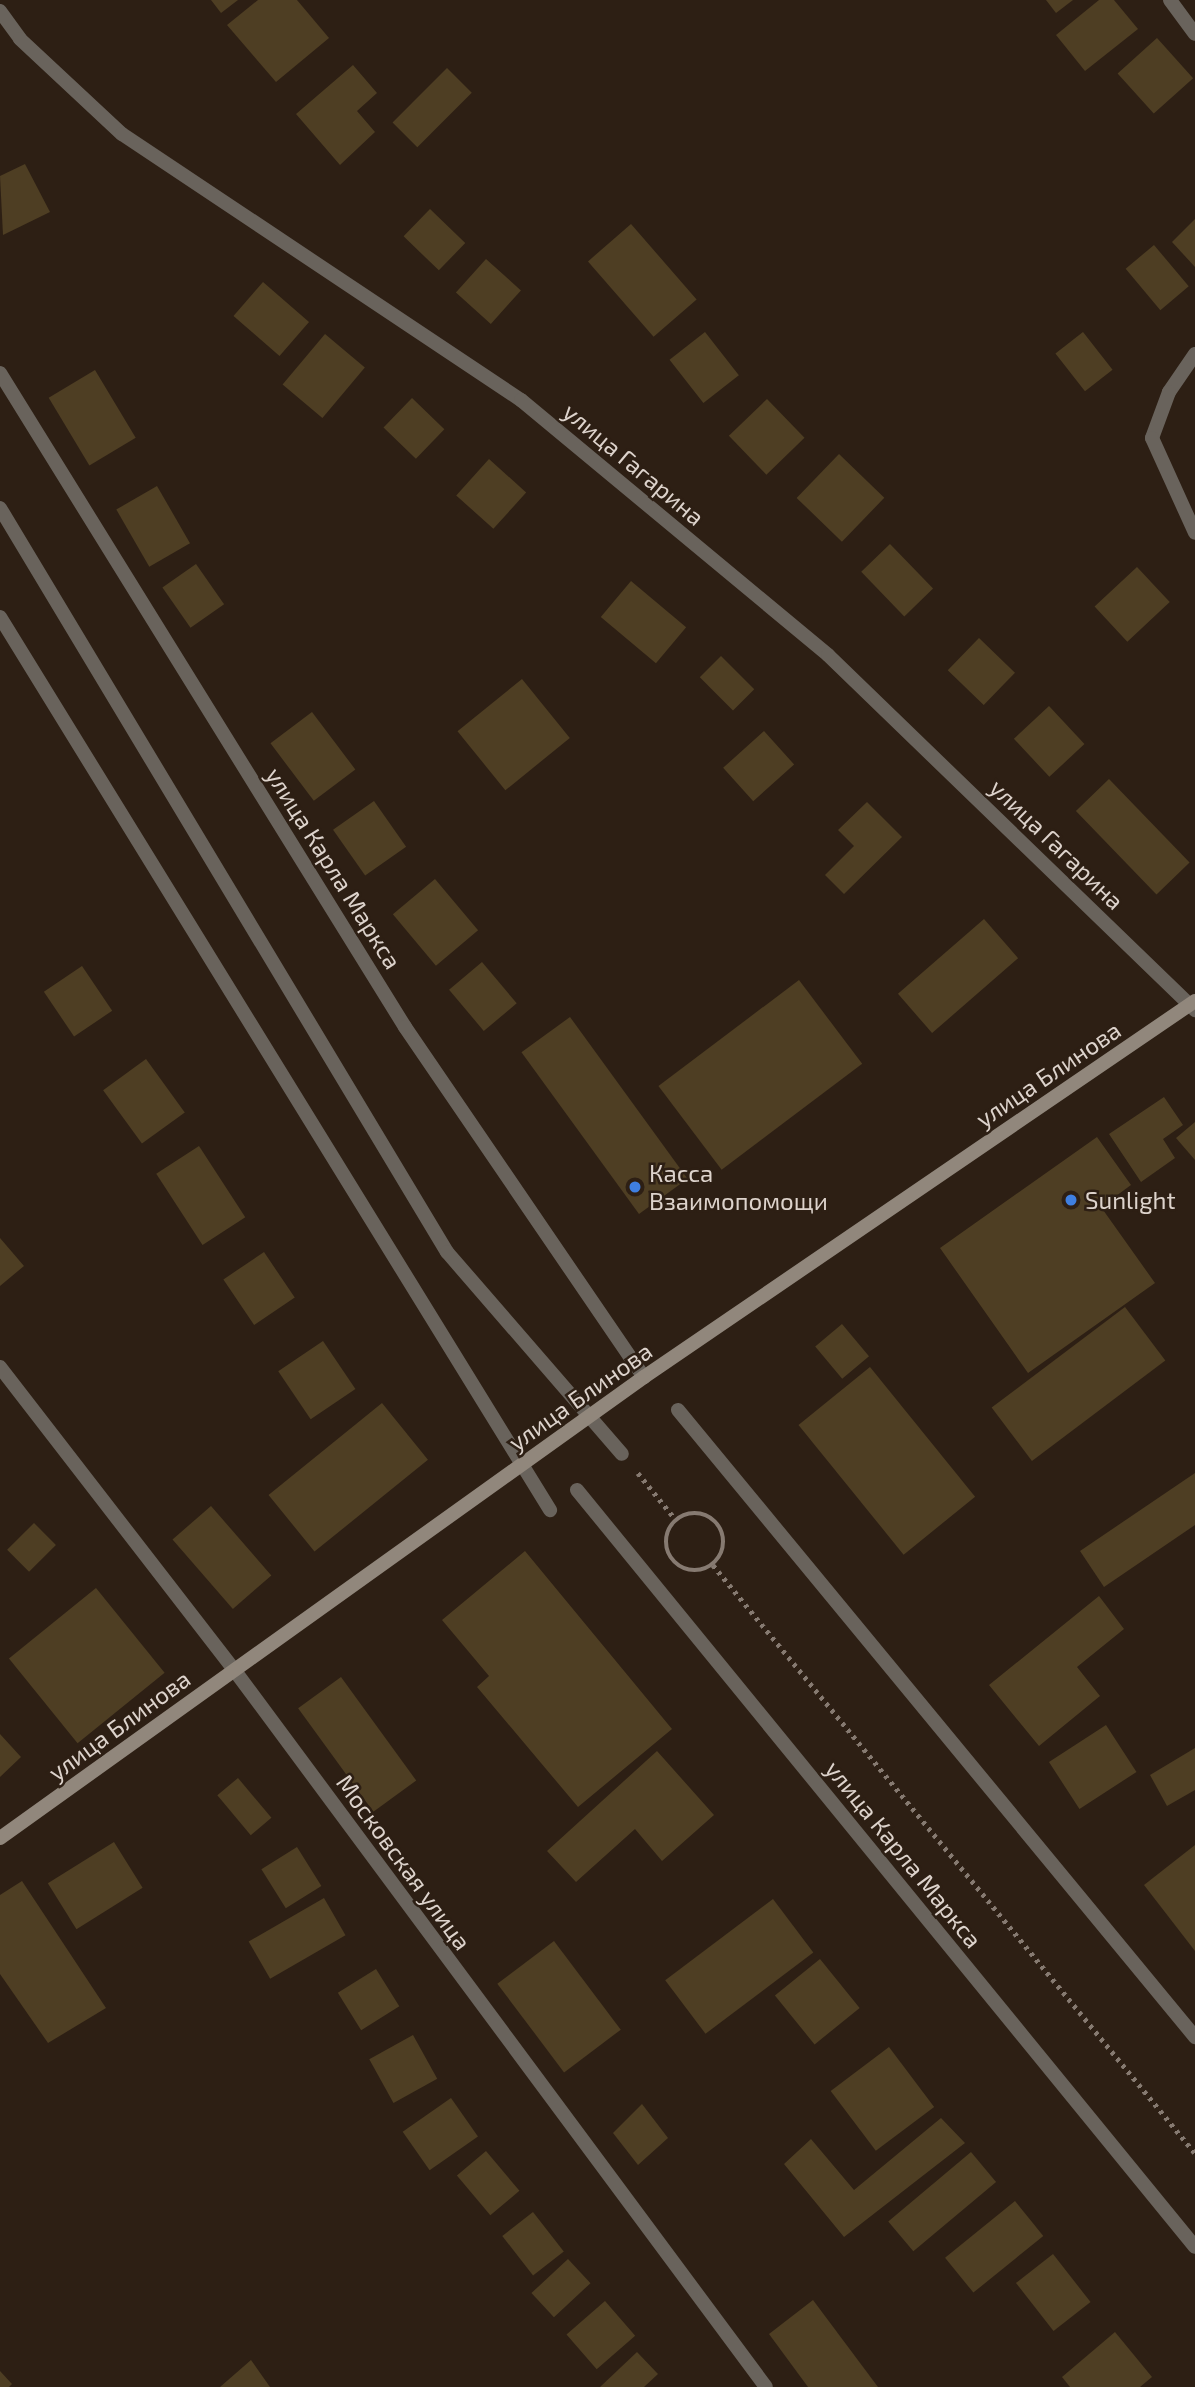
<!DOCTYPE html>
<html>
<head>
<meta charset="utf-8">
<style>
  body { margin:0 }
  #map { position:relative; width:1195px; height:2387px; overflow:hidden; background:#2d1f14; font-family:"Exo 2",sans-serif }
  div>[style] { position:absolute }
  .building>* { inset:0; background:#4e3e23; transform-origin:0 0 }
  .path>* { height:4.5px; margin-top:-2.25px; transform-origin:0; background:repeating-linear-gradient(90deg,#867a71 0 3.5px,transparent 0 8.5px) }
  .path>.ring { margin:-2.25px; padding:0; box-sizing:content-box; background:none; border:4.5px solid #867a71; border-radius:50% }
  .street>* { height:14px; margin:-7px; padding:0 7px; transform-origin:7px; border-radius:7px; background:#69635c }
  .secondary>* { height:14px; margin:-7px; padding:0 7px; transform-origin:7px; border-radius:7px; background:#91877c }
  .dots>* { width:19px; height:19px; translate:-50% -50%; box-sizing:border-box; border:4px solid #2d1f14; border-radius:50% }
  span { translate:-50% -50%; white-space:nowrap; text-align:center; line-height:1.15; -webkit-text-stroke:5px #2d1f14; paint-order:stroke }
  .street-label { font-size:24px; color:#ddd3cc }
  .poi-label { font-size:24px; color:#ddd3cc }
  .left { translate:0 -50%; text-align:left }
</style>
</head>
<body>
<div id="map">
  <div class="building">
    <div style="clip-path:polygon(211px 0,238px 0,221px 13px)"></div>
    <div style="clip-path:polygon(258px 0,297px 0,329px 38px,276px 82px,227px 25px)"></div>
    <div style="clip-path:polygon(1046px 0,1073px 0,1056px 13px)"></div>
    <div style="clip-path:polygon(1099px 0,1114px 0,1138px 29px,1085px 71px,1056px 35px)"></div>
    <div style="left:1157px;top:38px;width:54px;height:53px;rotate:48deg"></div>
    <div style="clip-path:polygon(353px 65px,377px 93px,357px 111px,375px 132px,340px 165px,296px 114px)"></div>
    <div style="left:447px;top:68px;width:35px;height:77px;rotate:45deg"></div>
    <div style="clip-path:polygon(25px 164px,50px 212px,3px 235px,0 176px)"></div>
    <div style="left:430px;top:209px;width:49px;height:38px;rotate:44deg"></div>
    <div style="clip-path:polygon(1195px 219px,1195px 267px,1172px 242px)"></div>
    <div style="left:631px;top:224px;width:100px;height:57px;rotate:49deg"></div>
    <div style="left:1154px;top:245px;width:54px;height:37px;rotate:50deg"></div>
    <div style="left:486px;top:259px;width:47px;height:45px;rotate:42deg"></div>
    <div style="left:263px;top:282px;width:61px;height:45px;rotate:41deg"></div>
    <div style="left:705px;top:332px;width:55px;height:45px;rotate:52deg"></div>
    <div style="left:1083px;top:332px;width:48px;height:35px;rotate:52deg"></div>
    <div style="left:325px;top:334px;width:52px;height:66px;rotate:40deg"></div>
    <div style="left:95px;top:370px;width:79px;height:54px;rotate:59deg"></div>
    <div style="left:412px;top:398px;width:45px;height:41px;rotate:44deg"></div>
    <div style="left:767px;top:399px;width:54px;height:53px;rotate:46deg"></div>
    <div style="left:839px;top:454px;width:63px;height:61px;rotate:44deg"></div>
    <div style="left:489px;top:459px;width:50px;height:49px;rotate:42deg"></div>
    <div style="left:157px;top:486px;width:66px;height:47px;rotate:60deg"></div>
    <div style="left:890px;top:544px;width:62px;height:40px;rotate:46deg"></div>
    <div style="left:196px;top:564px;width:49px;height:41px;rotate:55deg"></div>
    <div style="left:1137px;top:567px;width:48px;height:58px;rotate:47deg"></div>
    <div style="left:631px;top:581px;width:72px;height:47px;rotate:40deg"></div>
    <div style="left:979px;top:638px;width:50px;height:45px;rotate:44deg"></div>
    <div style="left:721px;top:656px;width:47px;height:30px;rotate:45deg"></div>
    <div style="left:522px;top:679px;width:76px;height:83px;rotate:51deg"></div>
    <div style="left:1049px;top:706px;width:52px;height:48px;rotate:47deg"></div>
    <div style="left:312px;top:712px;width:72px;height:52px;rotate:53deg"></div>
    <div style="left:764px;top:731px;width:45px;height:55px;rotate:48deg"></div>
    <div style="left:1109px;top:779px;width:116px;height:46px;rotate:46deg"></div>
    <div style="left:374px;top:801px;width:56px;height:50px;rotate:55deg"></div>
    <div style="clip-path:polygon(867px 802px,902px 837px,844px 894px,825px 875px,854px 846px,838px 830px)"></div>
    <div style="left:435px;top:879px;width:67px;height:55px;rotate:50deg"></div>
    <div style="left:984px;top:919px;width:52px;height:114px;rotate:49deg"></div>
    <div style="left:482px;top:962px;width:54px;height:43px;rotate:50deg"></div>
    <div style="left:82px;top:966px;width:54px;height:46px;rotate:56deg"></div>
    <div style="left:799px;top:980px;width:105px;height:176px;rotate:53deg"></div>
    <div style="left:570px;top:1017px;width:200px;height:60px;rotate:54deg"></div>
    <div style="left:146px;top:1059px;width:66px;height:53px;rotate:54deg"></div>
    <div style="clip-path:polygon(1164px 1097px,1183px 1125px,1163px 1139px,1175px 1158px,1141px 1182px,1109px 1134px)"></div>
    <div style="clip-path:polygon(1195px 1122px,1195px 1160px,1176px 1138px)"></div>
    <div style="clip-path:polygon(1097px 1137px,1131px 1185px,1101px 1207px,1155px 1283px,1028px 1373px,940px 1248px)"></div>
    <div style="left:199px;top:1146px;width:85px;height:51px;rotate:57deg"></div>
    <div style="clip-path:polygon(0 1238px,24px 1266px,0 1286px)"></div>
    <div style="left:264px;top:1252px;width:55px;height:49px;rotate:56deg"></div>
    <div style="left:1125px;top:1307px;width:67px;height:167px;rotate:53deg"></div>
    <div style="left:842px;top:1324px;width:42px;height:35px;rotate:50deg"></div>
    <div style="left:323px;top:1341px;width:58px;height:54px;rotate:56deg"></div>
    <div style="left:870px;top:1367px;width:167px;height:92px;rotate:51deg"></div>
    <div style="left:382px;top:1403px;width:73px;height:146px;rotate:51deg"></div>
    <div style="clip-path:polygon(1195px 1473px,1195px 1525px,1104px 1587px,1080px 1551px)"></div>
    <div style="left:211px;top:1506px;width:92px;height:51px;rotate:49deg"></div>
    <div style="left:34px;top:1523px;width:31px;height:38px;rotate:45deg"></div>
    <div style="clip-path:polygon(525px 1551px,672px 1729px,578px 1807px,477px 1687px,489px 1676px,442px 1620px)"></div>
    <div style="left:96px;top:1588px;width:109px;height:112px;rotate:51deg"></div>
    <div style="clip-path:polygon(1099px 1596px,1124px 1629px,1077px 1667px,1100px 1696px,1039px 1746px,989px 1685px)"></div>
    <div style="left:341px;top:1677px;width:128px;height:53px;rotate:54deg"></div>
    <div style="left:1106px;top:1725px;width:56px;height:68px;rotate:57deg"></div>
    <div style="clip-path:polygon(0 1734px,21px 1757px,0 1777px)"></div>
    <div style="clip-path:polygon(1195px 1748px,1195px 1790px,1167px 1806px,1150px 1775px)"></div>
    <div style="clip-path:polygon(657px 1751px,714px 1815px,662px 1861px,635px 1829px,576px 1882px,547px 1851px)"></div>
    <div style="left:238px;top:1778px;width:52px;height:27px;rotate:50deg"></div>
    <div style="left:114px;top:1842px;width:54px;height:78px;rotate:58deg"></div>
    <div style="clip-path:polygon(1195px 1845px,1195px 1951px,1144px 1885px)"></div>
    <div style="left:297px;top:1847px;width:46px;height:42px;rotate:58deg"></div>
    <div style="clip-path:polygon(22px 1881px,106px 2008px,48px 2043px,0 1974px,0 1895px)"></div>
    <div style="left:324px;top:1898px;width:43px;height:87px;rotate:60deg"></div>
    <div style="left:773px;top:1899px;width:67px;height:135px;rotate:53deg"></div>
    <div style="left:554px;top:1941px;width:111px;height:71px;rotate:53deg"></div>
    <div style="left:820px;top:1959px;width:63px;height:58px;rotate:51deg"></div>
    <div style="left:376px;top:1969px;width:44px;height:45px;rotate:58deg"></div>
    <div style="left:413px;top:2035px;width:50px;height:50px;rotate:61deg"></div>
    <div style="left:889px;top:2047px;width:75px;height:73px;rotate:53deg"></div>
    <div style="left:451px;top:2098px;width:47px;height:59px;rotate:55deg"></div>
    <div style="clip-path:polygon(642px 2104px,668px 2138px,638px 2165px,613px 2133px)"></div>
    <div style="clip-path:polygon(941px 2118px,965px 2143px,844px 2237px,784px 2164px,811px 2139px,854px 2190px)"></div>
    <div style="left:486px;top:2151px;width:52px;height:38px;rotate:50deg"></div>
    <div style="left:971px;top:2152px;width:39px;height:108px;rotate:50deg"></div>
    <div style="left:1015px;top:2201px;width:45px;height:90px;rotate:51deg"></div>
    <div style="left:533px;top:2212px;width:50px;height:39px;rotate:52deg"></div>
    <div style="left:1053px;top:2254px;width:61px;height:47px;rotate:52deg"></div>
    <div style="left:568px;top:2259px;width:33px;height:50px;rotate:47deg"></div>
    <div style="clip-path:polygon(813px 2300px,878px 2387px,808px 2387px,769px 2334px)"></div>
    <div style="left:605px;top:2301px;width:46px;height:51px;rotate:49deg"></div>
    <div style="clip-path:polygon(1115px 2332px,1152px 2377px,1140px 2387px,1070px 2387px,1062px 2377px)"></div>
    <div style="clip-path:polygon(637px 2352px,658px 2374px,644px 2387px,600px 2387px)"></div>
    <div style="clip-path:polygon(251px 2360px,270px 2387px,220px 2387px)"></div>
    <div style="clip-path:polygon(0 2371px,12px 2384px,9px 2387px,0 2387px)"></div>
  </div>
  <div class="path">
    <div style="left:638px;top:1473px;width:60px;rotate:51deg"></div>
    <div class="ring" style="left:666px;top:1513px;width:53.5px;height:53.5px"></div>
    <div style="left:713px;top:1565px;width:760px;rotate:50.66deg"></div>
  </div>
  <div class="street">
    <div style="left:1170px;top:0;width:42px;rotate:53.7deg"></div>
    <div style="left:0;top:11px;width:34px;rotate:54deg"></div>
    <div style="left:20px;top:39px;width:139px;rotate:43deg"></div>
    <div style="left:122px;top:134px;width:480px;rotate:33.7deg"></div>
    <div style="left:521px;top:400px;width:399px;rotate:39.7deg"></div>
    <div style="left:828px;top:655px;width:511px;rotate:44.05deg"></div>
    <div style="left:1195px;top:354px;width:46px;rotate:124.4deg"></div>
    <div style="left:1169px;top:392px;width:49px;rotate:110.3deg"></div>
    <div style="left:1152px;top:438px;width:104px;rotate:65.6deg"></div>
    <div style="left:0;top:373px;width:769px;rotate:58.23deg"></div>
    <div style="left:405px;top:1027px;width:424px;rotate:55.7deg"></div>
    <div style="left:0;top:508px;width:868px;rotate:59deg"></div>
    <div style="left:447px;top:1252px;width:267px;rotate:49.1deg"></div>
    <div style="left:0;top:617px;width:1049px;rotate:58.37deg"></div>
    <div style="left:0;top:1367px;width:384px;rotate:52.3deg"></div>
    <div style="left:235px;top:1671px;width:891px;rotate:53.44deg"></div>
    <div style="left:678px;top:1410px;width:813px;rotate:50.49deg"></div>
    <div style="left:577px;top:1490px;width:977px;rotate:50.77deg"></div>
  </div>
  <div class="secondary">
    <div style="left:0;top:1838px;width:792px;rotate:-35.6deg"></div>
    <div style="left:644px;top:1377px;width:667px;rotate:-34.31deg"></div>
  </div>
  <div class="dots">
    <div style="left:635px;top:1187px;background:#3f7fe0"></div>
    <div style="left:1071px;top:1200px;background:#3f7fe0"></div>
  </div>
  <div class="street-label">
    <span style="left:634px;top:464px;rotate:40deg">улица Гагарина</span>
    <span style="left:1057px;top:844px;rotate:44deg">улица Гагарина</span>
    <span style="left:334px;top:868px;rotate:58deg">улица Карла Маркса</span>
    <span style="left:1048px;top:1074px;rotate:-34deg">улица Блинова</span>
    <span style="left:580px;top:1396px;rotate:-35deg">улица Блинова</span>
    <span style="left:119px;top:1725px;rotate:-36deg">улица Блинова</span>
    <span style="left:904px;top:1854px;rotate:51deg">улица Карла Маркса</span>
    <span style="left:404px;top:1862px;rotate:54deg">Московская улица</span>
  </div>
  <div class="poi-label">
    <span class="left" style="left:649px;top:1187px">Касса<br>Взаимопомощи</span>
    <span class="left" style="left:1085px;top:1200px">Sunlight</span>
  </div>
</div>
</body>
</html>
